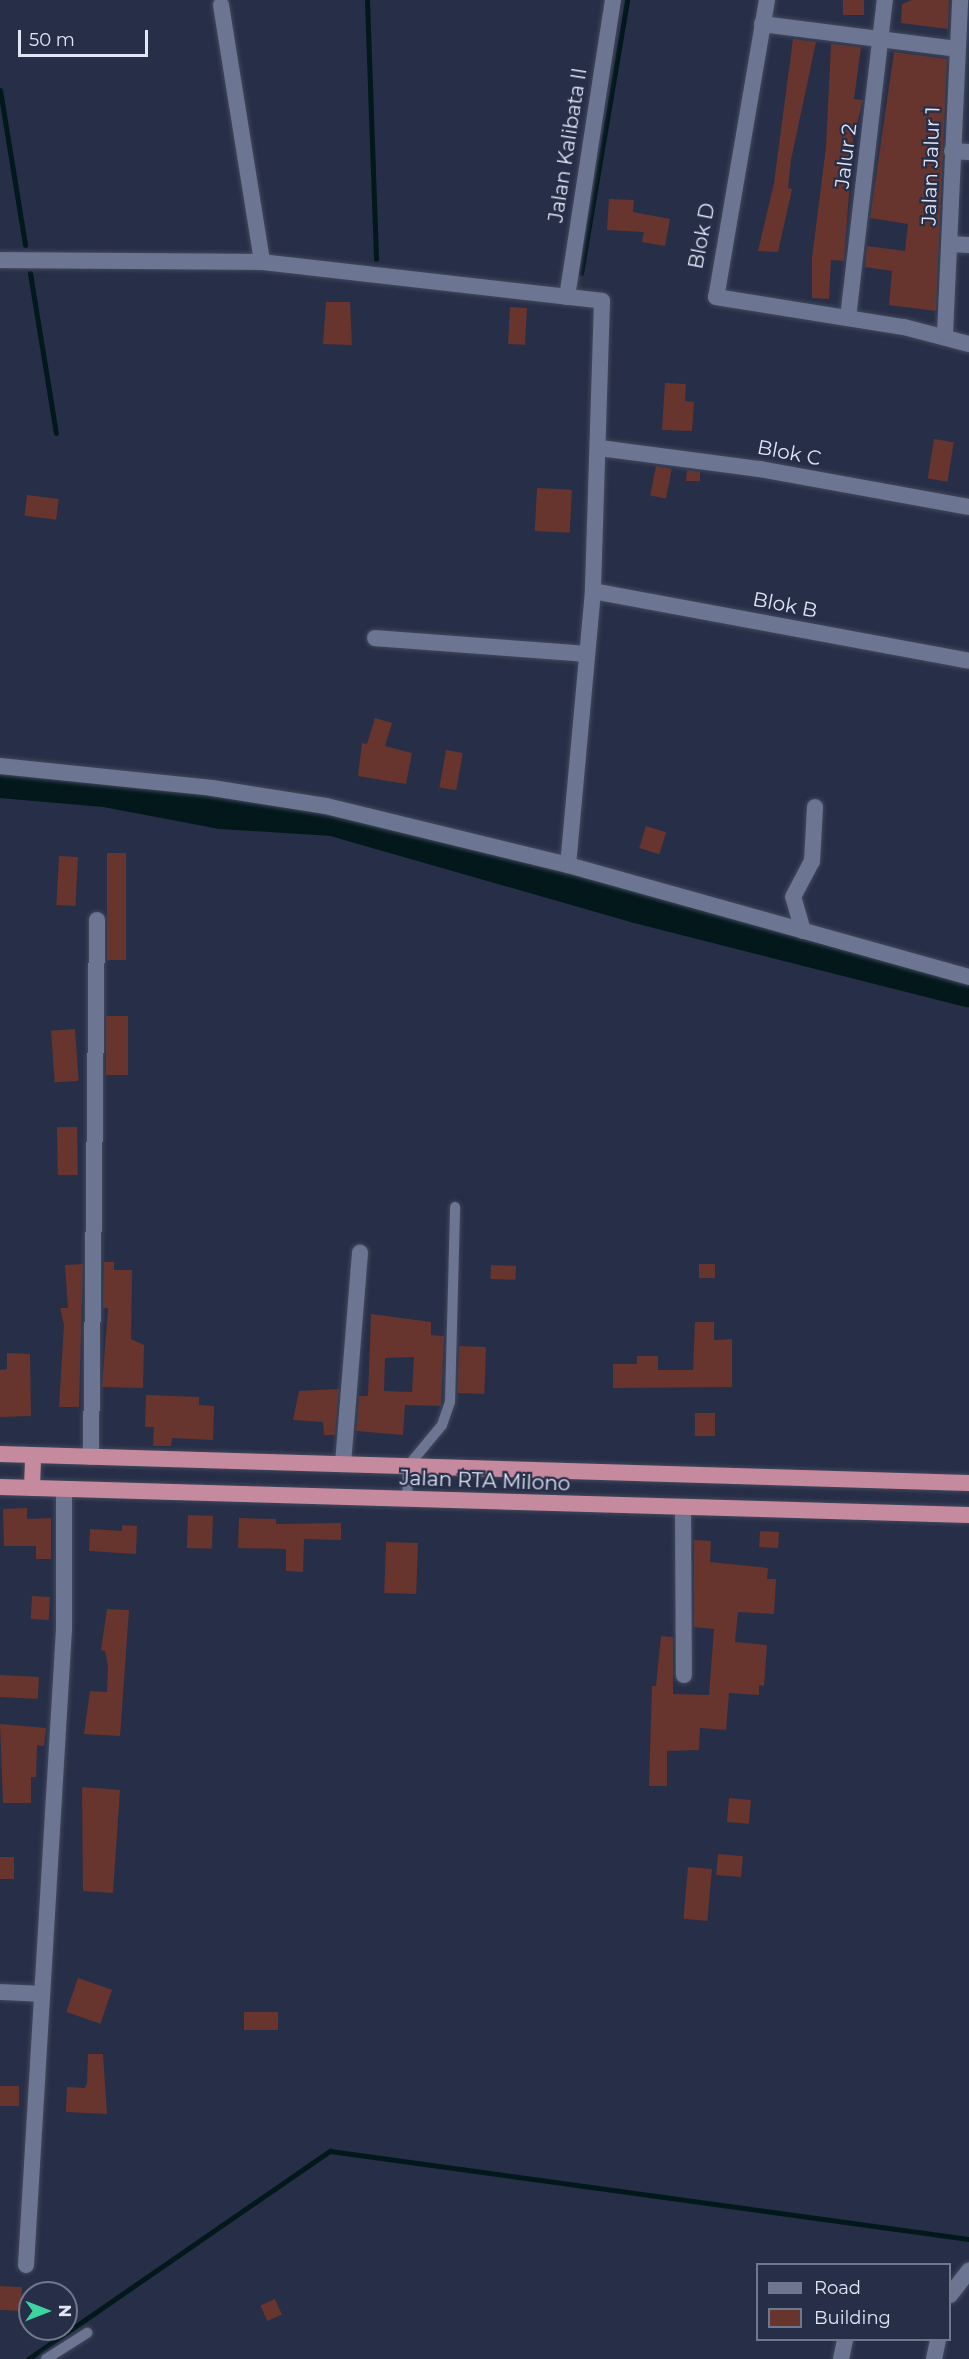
<!DOCTYPE html>
<html>
<head>
<meta charset="utf-8">
<style>
  body { margin:0 }
  #map { position:relative; width:969px; height:2359px; overflow:hidden; background:#272e47; font-family:Montserrat,sans-serif }
  div>[style] { position:absolute }
  .stream>* { height:5px; margin:-2.5px; padding:0 2.5px; transform-origin:2.5px; border-radius:2.5px; background:#02181b }
  .river>* { height:32px; margin:-16px; padding:0 16px; transform-origin:16px; border-radius:16px; background:#02181b }
  .building>* { inset:0; background:#67352d; transform-origin:0 0 }
  .roads { filter:drop-shadow(0 0 2px #42485c) drop-shadow(0 0 2px #42485c) }
  .service>* { height:10px; margin:-5px; padding:0 5px; transform-origin:5px; border-radius:5px; background:#6c7591 }
  .minor>* { height:16px; margin:-8px; padding:0 8px; transform-origin:8px; border-radius:8px; background:#6c7591 }
  .trunk>* { height:16px; margin:-8px; padding:0 8px; transform-origin:8px; border-radius:8px; background:#c68a9e }
  span { translate:-50% -50%; white-space:nowrap; text-align:center; line-height:1.15; -webkit-text-stroke:4.5px #272e47; paint-order:stroke }
  .street-label { font-size:20px; color:#e0e6f6 }
  .legend { position:absolute; left:756px; top:2263px; width:195px; height:78px; box-sizing:border-box; background:#272e47; border:2px solid #71788d; margin:0; padding:8px 10px; list-style:none; font-size:18px; color:#e0e6f6 }
  .legend li { display:flex; align-items:center; gap:12px; height:30px }
  .legend b { width:30px; border:2px solid #71788d }
  .north { position:absolute; left:18px; top:2281px; width:60px; height:60px; box-sizing:border-box; background:#272e47; border:2px solid #71788d; border-radius:50%; rotate:90deg; font-size:16px; font-weight:700; line-height:24px; text-align:center; color:#e0e6f6 }
  .north::after { content:''; display:block; margin:auto; width:21px; height:27px; background:#3ed4a2; clip-path:polygon(50% 0,100% 100%,50% 72%,0 100%) }
  .scale { position:absolute; left:18px; top:30px; width:130px; height:27px; box-sizing:border-box; border:3px solid #e0e6f6; border-top:0; padding-left:8px; font-size:18px; line-height:21px; white-space:nowrap; color:#e0e6f6; -webkit-text-stroke:4px #272e47; paint-order:stroke }
</style>
</head>
<body>
<div id="map">
  <div class="stream">
    <div style="left:367px;top:0;width:259px;rotate:88deg"></div>
    <div style="left:0;top:90px;width:157px;rotate:80.8deg"></div>
    <div style="left:30px;top:273px;width:162px;rotate:80.8deg"></div>
    <div style="left:581px;top:273px;width:277px;rotate:-80.4deg"></div>
    <div style="left:28px;top:2359px;width:367px;rotate:-34.6deg"></div>
    <div style="left:330px;top:2151px;width:645px;rotate:7.84deg"></div>
  </div>
  <div class="river">
    <div style="left:0;top:782px;width:105px;rotate:4.9deg"></div>
    <div style="left:105px;top:791px;width:118px;rotate:10.7deg"></div>
    <div style="left:221px;top:813px;width:112px;rotate:3.6deg"></div>
    <div style="left:333px;top:820px;width:315px;rotate:16deg"></div>
    <div style="left:636px;top:907px;width:343px;rotate:14.2deg"></div>
  </div>
  <div class="building">
    <div style="left:843px;top:0;width:21px;height:15px"></div>
    <div style="clip-path:polygon(912px 0,949px 0,948px 29px,901px 23px,902px 4px)"></div>
    <div style="clip-path:polygon(793px 39px,816px 42px,791px 160px,788px 188px,792px 189px,778px 252px,758px 251px,774px 183px)"></div>
    <div style="clip-path:polygon(831px 44px,861px 47px,854px 99px,863px 100px,853px 139px,844px 261px,831px 260px,829px 299px,812px 298px,812px 258px,826px 147px)"></div>
    <div style="clip-path:polygon(894px 52px,947px 59px,936px 311px,889px 305px,892px 271px,865px 267px,867px 246px,905px 251px,908px 224px,870px 218px)"></div>
    <div style="clip-path:polygon(609px 199px,634px 200px,633px 212px,670px 219px,665px 246px,642px 242px,644px 232px,607px 230px)"></div>
    <div style="clip-path:polygon(326px 302px,350px 302px,352px 345px,323px 344px)"></div>
    <div style="left:510px;top:307px;width:17px;height:37px;rotate:3deg"></div>
    <div style="clip-path:polygon(665px 383px,686px 384px,685px 401px,694px 402px,692px 431px,662px 430px)"></div>
    <div style="left:934px;top:439px;width:20px;height:40px;rotate:9deg"></div>
    <div style="left:656px;top:466px;width:16px;height:30px;rotate:11deg"></div>
    <div style="clip-path:polygon(687px 470px,700px 472px,700px 481px,686px 481px)"></div>
    <div style="left:537px;top:488px;width:35px;height:43px;rotate:3deg"></div>
    <div style="left:27px;top:495px;width:32px;height:21px;rotate:7deg"></div>
    <div style="clip-path:polygon(375px 718px,392px 723px,385px 746px,412px 753px,406px 784px,358px 776px,362px 743px,367px 744px)"></div>
    <div style="left:446px;top:750px;width:17px;height:38px;rotate:10deg"></div>
    <div style="left:646px;top:826px;width:21px;height:23px;rotate:17deg"></div>
    <div style="left:107px;top:853px;width:19px;height:107px"></div>
    <div style="left:59px;top:856px;width:19px;height:49px;rotate:3deg"></div>
    <div style="left:106px;top:1016px;width:22px;height:59px"></div>
    <div style="left:75px;top:1029px;width:52px;height:24px;rotate:86deg"></div>
    <div style="left:77px;top:1127px;width:48px;height:20px;rotate:89deg"></div>
    <div style="clip-path:polygon(104px 1262px,114px 1262px,114px 1270px,132px 1270px,131px 1339px,144px 1345px,143px 1388px,102px 1387px,108px 1308px,103px 1308px)"></div>
    <div style="clip-path:polygon(83px 1264px,79px 1407px,59px 1407px,64px 1325px,60px 1308px,68px 1308px,65px 1265px)"></div>
    <div style="left:699px;top:1264px;width:16px;height:14px"></div>
    <div style="left:491px;top:1265px;width:25px;height:14px;rotate:2deg"></div>
    <div style="clip-path:polygon(evenodd,371px 1314px,431px 1322px,431px 1335px,444px 1336px,441px 1406px,405px 1405px,403px 1435px,356px 1431px,359px 1396px,368px 1396px,371px 1314px,414px 1357px,412px 1392px,384px 1391px,385px 1358px,414px 1357px)"></div>
    <div style="clip-path:polygon(695px 1322px,714px 1322px,714px 1340px,732px 1339px,732px 1387px,613px 1388px,613px 1364px,637px 1364px,637px 1356px,658px 1356px,658px 1370px,693px 1370px)"></div>
    <div style="left:459px;top:1346px;width:27px;height:47px;rotate:2deg"></div>
    <div style="clip-path:polygon(7px 1353px,30px 1354px,31px 1416px,0 1417px,0 1370px,7px 1369px)"></div>
    <div style="clip-path:polygon(339px 1389px,335px 1435px,324px 1435px,323px 1422px,293px 1420px,299px 1391px)"></div>
    <div style="clip-path:polygon(146px 1395px,199px 1397px,199px 1405px,214px 1406px,213px 1440px,172px 1438px,171px 1446px,153px 1446px,154px 1427px,145px 1427px)"></div>
    <div style="left:695px;top:1413px;width:20px;height:23px"></div>
    <div style="clip-path:polygon(27px 1508px,27px 1519px,51px 1518px,51px 1559px,36px 1559px,36px 1546px,4px 1546px,3px 1509px)"></div>
    <div style="left:188px;top:1515px;width:25px;height:33px;rotate:2deg"></div>
    <div style="clip-path:polygon(239px 1518px,276px 1519px,276px 1524px,341px 1523px,341px 1540px,304px 1539px,303px 1572px,286px 1571px,286px 1549px,238px 1548px)"></div>
    <div style="clip-path:polygon(122px 1525px,137px 1526px,136px 1554px,89px 1551px,90px 1529px,122px 1531px)"></div>
    <div style="left:760px;top:1531px;width:19px;height:16px;rotate:3deg"></div>
    <div style="clip-path:polygon(694px 1540px,711px 1541px,710px 1562px,768px 1568px,767px 1579px,776px 1579px,774px 1614px,738px 1612px,735px 1642px,767px 1645px,764px 1686px,759px 1685px,759px 1695px,729px 1693px,726px 1730px,700px 1728px,699px 1750px,667px 1751px,667px 1786px,649px 1786px,652px 1686px,656px 1686px,661px 1636px,673px 1637px,673px 1694px,709px 1695px,714px 1629px,694px 1627px)"></div>
    <div style="left:386px;top:1542px;width:32px;height:51px;rotate:2deg"></div>
    <div style="left:32px;top:1596px;width:18px;height:23px;rotate:3deg"></div>
    <div style="clip-path:polygon(107px 1609px,129px 1610px,120px 1736px,84px 1734px,90px 1691px,107px 1692px,108px 1666px,105px 1651px,101px 1650px)"></div>
    <div style="left:0;top:1675px;width:39px;height:22px;rotate:3deg"></div>
    <div style="clip-path:polygon(0 1724px,46px 1728px,44px 1746px,37px 1745px,36px 1777px,31px 1777px,31px 1803px,3px 1803px)"></div>
    <div style="clip-path:polygon(82px 1787px,120px 1790px,113px 1893px,83px 1891px)"></div>
    <div style="left:729px;top:1798px;width:22px;height:24px;rotate:5deg"></div>
    <div style="left:718px;top:1854px;width:25px;height:21px;rotate:5deg"></div>
    <div style="left:0;top:1857px;width:14px;height:22px"></div>
    <div style="left:688px;top:1867px;width:24px;height:52px;rotate:5deg"></div>
    <div style="left:78px;top:1978px;width:36px;height:36px;rotate:19deg"></div>
    <div style="left:244px;top:2012px;width:34px;height:18px"></div>
    <div style="clip-path:polygon(88px 2054px,103px 2054px,107px 2114px,66px 2112px,67px 2087px,85px 2088px,87px 2083px)"></div>
    <div style="left:0;top:2086px;width:19px;height:20px"></div>
    <div style="left:0;top:2286px;width:22px;height:24px;rotate:3deg"></div>
    <div style="left:275px;top:2299px;width:17px;height:16px;rotate:66deg"></div>
  </div>
  <div class="roads">
    <div class="service">
      <div style="left:407px;top:1499px;width:33px;rotate:-88deg"></div>
      <div style="left:408px;top:1466px;width:53px;rotate:-50.3deg"></div>
      <div style="left:442px;top:1425px;width:24px;rotate:-71deg"></div>
      <div style="left:450px;top:1402px;width:195px;rotate:-88.5deg"></div>
      <div style="left:46px;top:2359px;width:49px;rotate:-32.4deg"></div>
    </div>
    <div class="minor">
      <div style="left:767px;top:0;width:301px;rotate:99.7deg"></div>
      <div style="left:716px;top:297px;width:190px;rotate:9.1deg"></div>
      <div style="left:904px;top:327px;width:67px;rotate:14.7deg"></div>
      <div style="left:221px;top:5px;width:260px;rotate:80.9deg"></div>
      <div style="left:762px;top:24px;width:196px;rotate:7.3deg"></div>
      <div style="left:952px;top:151px;width:17px;rotate:3deg"></div>
      <div style="left:949px;top:244px;width:20px;rotate:3deg"></div>
      <div style="left:0;top:260px;width:262px;rotate:0.4deg"></div>
      <div style="left:262px;top:262px;width:342px;rotate:6.5deg"></div>
      <div style="left:602px;top:301px;width:290px;rotate:91.8deg"></div>
      <div style="left:593px;top:591px;width:275px;rotate:95.2deg"></div>
      <div style="left:567px;top:297px;width:301px;rotate:-81.2deg"></div>
      <div style="left:848px;top:318px;width:320px;rotate:-83.4deg"></div>
      <div style="left:945px;top:334px;width:334px;rotate:-87.4deg"></div>
      <div style="left:600px;top:448px;width:161px;rotate:7.5deg"></div>
      <div style="left:760px;top:469px;width:212px;rotate:10.3deg"></div>
      <div style="left:593px;top:591px;width:382px;rotate:10.5deg"></div>
      <div style="left:375px;top:638px;width:212px;rotate:4.3deg"></div>
      <div style="left:0;top:766px;width:213px;rotate:5.9deg"></div>
      <div style="left:212px;top:788px;width:115px;rotate:9deg"></div>
      <div style="left:326px;top:806px;width:249px;rotate:13.7deg"></div>
      <div style="left:568px;top:865px;width:416px;rotate:15.6deg"></div>
      <div style="left:803px;top:931px;width:35px;rotate:-106deg"></div>
      <div style="left:793px;top:897px;width:41px;rotate:-62.2deg"></div>
      <div style="left:812px;top:861px;width:54px;rotate:-86.8deg"></div>
      <div style="left:91px;top:1457px;width:537px;rotate:-89.36deg"></div>
      <div style="left:343px;top:1464px;width:212px;rotate:-85.4deg"></div>
      <div style="left:683px;top:1508px;width:167px;rotate:89.7deg"></div>
      <div style="left:0;top:1992px;width:42px;rotate:2.7deg"></div>
      <div style="left:26px;top:2265px;width:636px;rotate:-86.58deg"></div>
      <div style="left:64px;top:1630px;width:139px;rotate:-90deg"></div>
      <div style="left:950px;top:2295px;width:31px;rotate:-52deg"></div>
      <div style="left:841px;top:2359px;width:19px;rotate:-78deg"></div>
      <div style="left:934px;top:2359px;width:19px;rotate:-78deg"></div>
    </div>
    <div class="trunk">
      <div style="left:0;top:1454px;width:969px;rotate:1.71deg"></div>
      <div style="left:0;top:1487px;width:969px;rotate:1.66deg"></div>
      <div style="left:32px;top:1488px;width:32px;rotate:-88deg"></div>
    </div>
  </div>
  <div class="street-label">
    <span style="left:568px;top:145px;rotate:-81deg">Jalan Kalibata II</span>
    <span style="left:846px;top:156px;rotate:-83deg">Jalur 2</span>
    <span style="left:931px;top:166px;rotate:-88deg">Jalan Jalur 1</span>
    <span style="left:702px;top:236px;rotate:-79deg">Blok D</span>
    <span style="left:789px;top:453px;rotate:11deg">Blok C</span>
    <span style="left:785px;top:605px;rotate:11deg">Blok B</span>
    <span style="left:485px;top:1481px;rotate:2deg">Jalan RTA Milono</span>
  </div>
  <ul class="legend">
  <li><b style="height:8px;background:#6c7591"></b>Road</li>
  <li><b style="height:16px;background:#67352d"></b>Building</li>
  </ul>
  <div class="north">N</div>
  <div class="scale">50 m</div>
</div>
</body>
</html>
